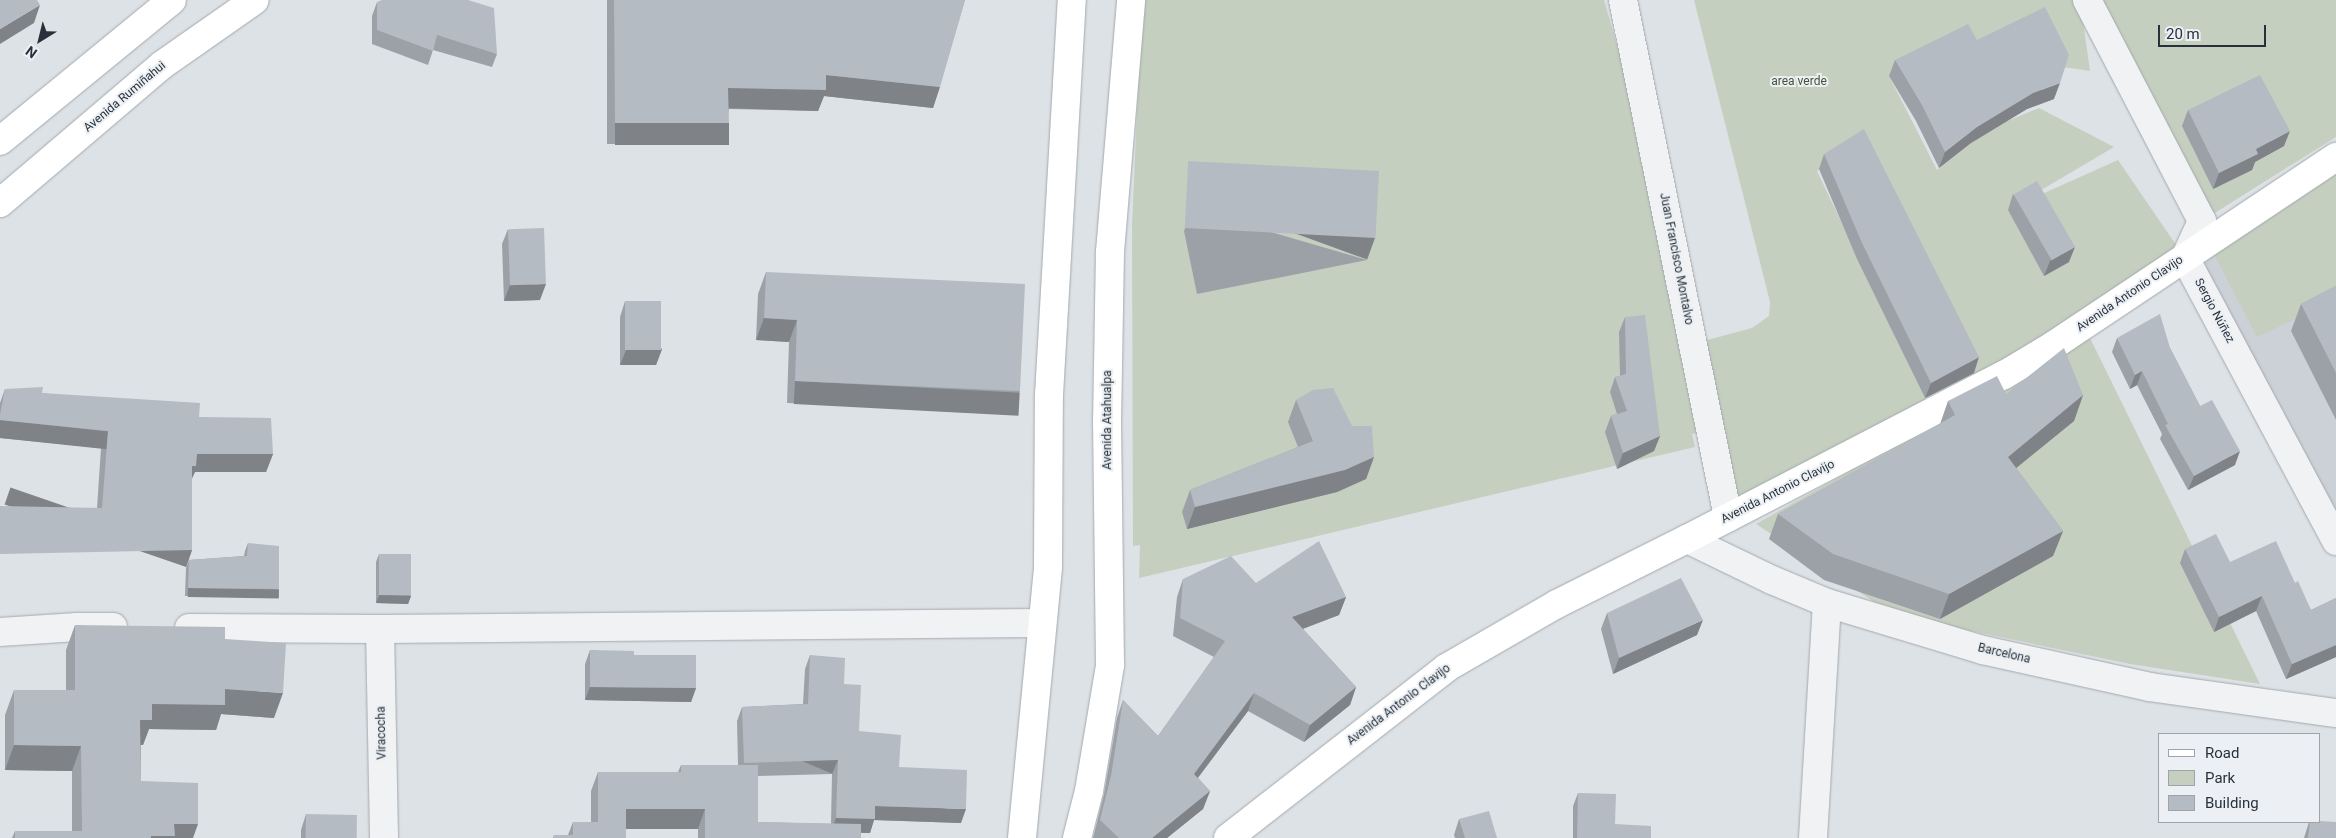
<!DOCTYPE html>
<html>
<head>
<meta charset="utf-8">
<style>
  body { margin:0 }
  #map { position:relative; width:2336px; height:838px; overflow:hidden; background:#dde2e6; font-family:Roboto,sans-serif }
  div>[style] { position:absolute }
  .built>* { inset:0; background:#ccd1d7 }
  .green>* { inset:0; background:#c5cfbf }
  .roads { filter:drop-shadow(0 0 1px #a3a9af) drop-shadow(0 0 1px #a3a9af) }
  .minor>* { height:28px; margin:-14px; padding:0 14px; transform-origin:14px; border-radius:14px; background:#f0f2f4 }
  .major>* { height:28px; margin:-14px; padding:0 14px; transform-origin:14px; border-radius:14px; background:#fff }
  .wall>* { inset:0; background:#9ca1a7 }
  .shaded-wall>* { inset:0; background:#7f8388; transform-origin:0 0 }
  .building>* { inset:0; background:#b5bbc2; transform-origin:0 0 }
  span { translate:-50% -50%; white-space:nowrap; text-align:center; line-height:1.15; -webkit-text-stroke:4px #ecf0f4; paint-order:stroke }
  .park-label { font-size:12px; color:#405537 }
  .street-label { font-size:12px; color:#28313b }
  .legend { position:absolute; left:2158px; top:733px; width:162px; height:90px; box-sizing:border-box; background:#ecf0f4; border:1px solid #9ea4aa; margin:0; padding:6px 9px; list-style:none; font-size:15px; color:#28313b }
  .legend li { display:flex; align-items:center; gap:10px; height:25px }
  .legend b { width:25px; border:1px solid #9ea4aa }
  .north { position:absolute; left:15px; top:15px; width:50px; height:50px; -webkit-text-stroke:4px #ecf0f4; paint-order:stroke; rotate:216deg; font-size:14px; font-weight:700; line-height:20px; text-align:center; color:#28313b }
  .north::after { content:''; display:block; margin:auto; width:18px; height:22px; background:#28313b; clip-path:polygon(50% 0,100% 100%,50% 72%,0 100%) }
  .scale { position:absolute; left:2158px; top:25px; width:108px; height:22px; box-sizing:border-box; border:2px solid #28313b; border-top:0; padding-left:6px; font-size:15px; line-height:18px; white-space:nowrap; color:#28313b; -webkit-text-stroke:4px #ecf0f4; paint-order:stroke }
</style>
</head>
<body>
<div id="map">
  <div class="built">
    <div style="clip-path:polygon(2336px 157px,2336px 541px,2185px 258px)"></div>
  </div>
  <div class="green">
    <div style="clip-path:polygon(1142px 0,1604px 0,1621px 59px,1685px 346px,1752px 328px,1769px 316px,1770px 302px,1694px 0,2080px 0,2090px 71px,1974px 54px,1889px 76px,1937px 170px,1971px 143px,2005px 122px,2039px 108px,2114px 147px,2011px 208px,2118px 160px,2185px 258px,1978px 382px,1908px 243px,1836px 158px,1817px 171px,1930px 409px,1728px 517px,1704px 432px,1692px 434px,1695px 447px,1139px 578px,1140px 545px,1133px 546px,1132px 225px)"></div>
    <div style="clip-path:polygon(2087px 0,2336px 0,2336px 137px,2202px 221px)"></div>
    <div style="clip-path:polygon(2336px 165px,2336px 300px,2257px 337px,2204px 235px)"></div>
    <div style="clip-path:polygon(2089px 336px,2260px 684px,2130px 664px,1894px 615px,1756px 524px)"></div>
  </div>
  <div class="roads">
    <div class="minor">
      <div style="left:1623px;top:0;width:528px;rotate:78.52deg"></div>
      <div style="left:2087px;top:0;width:249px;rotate:62.5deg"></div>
      <div style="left:2202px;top:221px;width:41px;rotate:114.7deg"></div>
      <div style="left:2185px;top:258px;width:321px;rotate:61.9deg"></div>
      <div style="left:1687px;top:539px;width:94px;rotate:25.8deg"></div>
      <div style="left:1772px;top:580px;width:60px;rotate:22.7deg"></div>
      <div style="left:1827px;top:603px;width:163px;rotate:16.8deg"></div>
      <div style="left:1983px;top:650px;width:171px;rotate:12.5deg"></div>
      <div style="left:2150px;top:687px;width:188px;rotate:8deg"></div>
      <div style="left:189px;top:628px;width:191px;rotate:0.3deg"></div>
      <div style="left:380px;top:629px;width:662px;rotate:-0.52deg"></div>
      <div style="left:380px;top:629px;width:209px;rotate:88.9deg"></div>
      <div style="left:0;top:632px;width:77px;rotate:-3.7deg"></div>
      <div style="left:77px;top:627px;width:36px"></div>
      <div style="left:1813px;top:838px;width:235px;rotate:-86.6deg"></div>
    </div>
    <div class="major">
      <div style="left:0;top:141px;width:222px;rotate:-39.3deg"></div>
      <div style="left:0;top:203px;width:213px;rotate:-40.4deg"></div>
      <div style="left:162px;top:65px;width:113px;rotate:-35deg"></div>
      <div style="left:1022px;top:838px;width:273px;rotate:-84.5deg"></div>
      <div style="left:1048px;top:566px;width:171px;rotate:-89.7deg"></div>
      <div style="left:1049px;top:395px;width:396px;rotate:-86.7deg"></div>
      <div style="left:1077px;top:838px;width:49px;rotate:-75.7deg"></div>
      <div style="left:1089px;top:791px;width:128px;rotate:-80.5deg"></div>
      <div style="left:1110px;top:665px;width:242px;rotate:-90.7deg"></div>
      <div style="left:1107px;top:423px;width:171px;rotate:-89deg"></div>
      <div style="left:1110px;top:252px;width:253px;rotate:-85.2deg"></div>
      <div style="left:1228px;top:838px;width:276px;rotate:-37.9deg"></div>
      <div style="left:1446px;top:668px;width:128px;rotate:-30deg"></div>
      <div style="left:1557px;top:604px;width:145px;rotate:-26.6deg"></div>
      <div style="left:1687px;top:539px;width:357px;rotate:-27.4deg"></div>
      <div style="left:2004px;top:375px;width:58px;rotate:-31deg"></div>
      <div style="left:2054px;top:345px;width:339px;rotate:-33.7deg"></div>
    </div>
  </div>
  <div class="wall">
    <div style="clip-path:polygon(607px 0,965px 0,933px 108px,824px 96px,818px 111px,729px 109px,721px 144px,607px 144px)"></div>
    <div style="clip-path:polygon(377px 2px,497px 54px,492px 67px,433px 50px,428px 65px,372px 44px,372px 16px)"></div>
    <div style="clip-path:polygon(1977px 40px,2054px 99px,2027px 109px,1971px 143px,1939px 168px,1916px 121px,1889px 76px,1895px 60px)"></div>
    <div style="clip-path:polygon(2188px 110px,2284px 146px,2255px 162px,2252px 170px,2213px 189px,2182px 126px)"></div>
    <div style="clip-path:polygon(1824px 154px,1974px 373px,1925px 398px,1857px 259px,1819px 169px)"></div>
    <div style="clip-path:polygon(2013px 194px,2069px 262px,2044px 276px,2008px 210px)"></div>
    <div style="clip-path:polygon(1192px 209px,1367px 260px,1197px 294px,1184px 231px)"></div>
    <div style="clip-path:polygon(508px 229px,540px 300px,504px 301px,502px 244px)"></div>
    <div style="clip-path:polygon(766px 272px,1020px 391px,1012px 413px,787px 403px,789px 342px,756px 340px,758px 294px)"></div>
    <div style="clip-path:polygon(2336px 286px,2336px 420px,2291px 331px,2301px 304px)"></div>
    <div style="clip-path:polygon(625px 301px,662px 349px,656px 365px,620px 365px,620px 317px)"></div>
    <div style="clip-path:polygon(1625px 317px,1660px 436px,1654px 451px,1617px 469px,1605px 432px,1611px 416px,1617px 414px,1610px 392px,1615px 377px,1620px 376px,1619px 332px)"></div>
    <div style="clip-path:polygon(2117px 338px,2170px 348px,2200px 406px,2235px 465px,2188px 490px,2160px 439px,2162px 434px,2137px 385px,2130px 389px,2112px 352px)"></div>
    <div style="clip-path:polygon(5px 389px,42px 393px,199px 417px,273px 454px,266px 472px,195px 472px,192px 477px,192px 550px,186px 567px,97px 508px,101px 448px,0 438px,0 403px)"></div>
    <div style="clip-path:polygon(2006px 394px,2083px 395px,2074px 421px,2016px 468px,2063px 531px,2053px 556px,1940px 619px,1824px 580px,1769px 539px,1778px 514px,1940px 424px,1948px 401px)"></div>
    <div style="clip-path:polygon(1296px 400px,1352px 426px,1374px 457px,1366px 479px,1337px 492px,1187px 529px,1182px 512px,1190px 490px,1298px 447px,1288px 422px)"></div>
    <div style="clip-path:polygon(248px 543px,279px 589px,276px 597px,185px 596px,186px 568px,189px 560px,244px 556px,245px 551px)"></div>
    <div style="clip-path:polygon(2185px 549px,2230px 562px,2295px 583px,2311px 610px,2336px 598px,2336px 657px,2286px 679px,2256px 611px,2214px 632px,2180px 563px)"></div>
    <div style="clip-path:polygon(379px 554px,411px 596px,408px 604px,376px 603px,376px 562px)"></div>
    <div style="clip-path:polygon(1183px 579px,1256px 583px,1346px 597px,1339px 615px,1303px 629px,1356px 687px,1350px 705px,1304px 742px,1248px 711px,1198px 778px,1210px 791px,1203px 809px,1167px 838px,1093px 838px,1104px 794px,1117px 718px,1123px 700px,1158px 736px,1214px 657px,1173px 636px,1177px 597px)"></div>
    <div style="clip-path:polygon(1607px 613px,1697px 635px,1613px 674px,1601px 629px)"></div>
    <div style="clip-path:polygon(75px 625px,225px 639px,274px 718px,221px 714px,216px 730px,149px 729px,143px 745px,141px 745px,141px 781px,193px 838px,12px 838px,15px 831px,72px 831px,72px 771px,5px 770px,5px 715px,14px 690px,66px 690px,66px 650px)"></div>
    <div style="clip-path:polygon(590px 650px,634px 655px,696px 688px,691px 702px,585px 700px,585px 664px)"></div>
    <div style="clip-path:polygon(evenodd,810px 655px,844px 684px,859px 731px,961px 823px,874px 820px,870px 833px,861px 833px,861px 838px,698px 838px,698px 829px,626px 829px,626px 838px,553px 838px,554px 835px,568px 835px,573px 822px,591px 822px,591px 791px,598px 772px,678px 772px,681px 765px,738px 765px,737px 721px,742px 707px,803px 704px,805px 669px,810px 655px,832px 774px,831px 824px,758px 822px,758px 776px,832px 774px)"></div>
    <div style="clip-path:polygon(1578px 793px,1615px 824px,1651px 838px,1573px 838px,1573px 806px)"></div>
    <div style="clip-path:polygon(306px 814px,357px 838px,301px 838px,301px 830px)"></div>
    <div style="clip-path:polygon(1459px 819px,1497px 838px,1455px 838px,1454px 835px)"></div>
    <div style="clip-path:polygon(2309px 822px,2320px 822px,2336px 838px,2304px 838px)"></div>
  </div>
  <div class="shaded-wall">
    <div style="clip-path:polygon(40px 5px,34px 23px,0 44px,0 29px)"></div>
    <div style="clip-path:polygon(826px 75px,940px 87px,933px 108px,824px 96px,818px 111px,721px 108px,728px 88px)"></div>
    <div style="clip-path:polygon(2060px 83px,2054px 99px,2027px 109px,1971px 143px,1939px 168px,1945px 152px,1977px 127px,2033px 93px)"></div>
    <div style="left:615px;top:123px;width:114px;height:22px"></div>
    <div style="clip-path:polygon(2290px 131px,2284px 146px,2255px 162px,2252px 170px,2213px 189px,2219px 173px,2256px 149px)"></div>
    <div style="left:1375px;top:238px;width:23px;height:173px;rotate:110deg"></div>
    <div style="clip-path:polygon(2075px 247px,2069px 262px,2044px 276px,2050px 261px)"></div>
    <div style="clip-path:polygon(546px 284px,540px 300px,504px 301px,510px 285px)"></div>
    <div style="clip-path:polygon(764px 318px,797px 320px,789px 342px,756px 340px)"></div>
    <div style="clip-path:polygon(662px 349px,656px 365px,620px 365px,626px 350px)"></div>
    <div style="clip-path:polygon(1979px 357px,1974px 373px,1925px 398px,1931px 383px)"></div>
    <div style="clip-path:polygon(2142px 371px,2137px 385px,2130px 389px,2135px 375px)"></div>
    <div style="left:795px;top:381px;width:225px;height:23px;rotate:3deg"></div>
    <div style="clip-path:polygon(2083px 395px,2074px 421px,1999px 482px,2008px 457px)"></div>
    <div style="left:0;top:420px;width:109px;height:18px;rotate:6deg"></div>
    <div style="clip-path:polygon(1660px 436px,1654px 451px,1617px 469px,1623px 453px)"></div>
    <div style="clip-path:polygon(2240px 451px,2235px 465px,2188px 490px,2194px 476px)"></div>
    <div style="clip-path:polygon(197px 454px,273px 454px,266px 472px,195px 472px,190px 483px,186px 483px)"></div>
    <div style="clip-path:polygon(1374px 457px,1366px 479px,1337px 492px,1187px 529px,1195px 507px)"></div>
    <div style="clip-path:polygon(2063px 531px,2053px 556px,1940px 619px,1949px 594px)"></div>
    <div style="left:192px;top:550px;width:18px;height:192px;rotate:109deg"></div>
    <div style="left:188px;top:588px;width:91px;height:9px;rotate:1deg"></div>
    <div style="clip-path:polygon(379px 595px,411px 596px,408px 604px,376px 603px)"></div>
    <div style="clip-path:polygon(2262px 596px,2256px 611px,2214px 632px,2219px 617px)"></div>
    <div style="clip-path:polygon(1346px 597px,1339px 615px,1286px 635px,1292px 617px)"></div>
    <div style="clip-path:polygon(1703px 620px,1697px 635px,1613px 674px,1619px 658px)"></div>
    <div style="clip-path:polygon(2336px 645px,2336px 657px,2286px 679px,2292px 664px)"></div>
    <div style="clip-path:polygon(590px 687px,696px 688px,691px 702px,585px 700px)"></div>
    <div style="clip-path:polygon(1356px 687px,1350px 705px,1304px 742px,1310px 725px)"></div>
    <div style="clip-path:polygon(225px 689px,283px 693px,274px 718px,221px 714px,216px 730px,149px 729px,143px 745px,131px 745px,140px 720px,152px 704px)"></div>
    <div style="clip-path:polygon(1254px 693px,1248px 711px,1187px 792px,1194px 774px)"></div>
    <div style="clip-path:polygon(14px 745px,81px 746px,72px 771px,5px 770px)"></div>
    <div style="left:838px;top:760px;width:15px;height:94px;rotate:113deg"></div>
    <div style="clip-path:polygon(1210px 791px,1203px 809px,1167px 838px,1152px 838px)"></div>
    <div style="clip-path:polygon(875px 806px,966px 809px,961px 823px,874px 820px,870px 833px,831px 832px,836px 818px)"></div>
    <div style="clip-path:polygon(626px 809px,705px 809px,698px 829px,619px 829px)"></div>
    <div style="clip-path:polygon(174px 824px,198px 824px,193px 838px,150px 838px,151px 836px)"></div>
  </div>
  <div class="building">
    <div style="clip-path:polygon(0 0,37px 0,40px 5px,0 29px)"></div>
    <div style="clip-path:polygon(382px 0,468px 0,494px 8px,497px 54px,437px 35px,433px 51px,377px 30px,377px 2px)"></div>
    <div style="clip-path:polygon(614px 0,965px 0,940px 87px,826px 75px,826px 90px,728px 88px,729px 123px,615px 123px)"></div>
    <div style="clip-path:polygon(2045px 7px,2069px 55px,2060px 83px,2033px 93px,1977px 127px,1945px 152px,1922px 105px,1895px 60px,1968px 24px,1977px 40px)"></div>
    <div style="clip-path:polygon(2260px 75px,2290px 131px,2256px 149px,2258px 154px,2219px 173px,2188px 110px)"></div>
    <div style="clip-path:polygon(1864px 129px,1979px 357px,1931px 383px,1862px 243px,1824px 154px)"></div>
    <div style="left:1379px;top:171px;width:67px;height:191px;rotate:93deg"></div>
    <div style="left:2037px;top:181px;width:76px;height:27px;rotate:60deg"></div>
    <div style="left:544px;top:228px;width:56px;height:36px;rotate:88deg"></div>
    <div style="clip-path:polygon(766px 272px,1025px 284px,1020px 391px,795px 381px,797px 320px,764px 318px)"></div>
    <div style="clip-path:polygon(2336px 286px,2336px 373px,2301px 304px)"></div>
    <div style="left:625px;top:301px;width:36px;height:49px"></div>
    <div style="clip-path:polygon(2160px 314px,2170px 348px,2200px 406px,2212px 400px,2240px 451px,2194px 476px,2165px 425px,2168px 424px,2142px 371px,2135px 375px,2117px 338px)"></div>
    <div style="clip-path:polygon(1645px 315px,1660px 436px,1623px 453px,1611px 416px,1627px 411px,1615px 377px,1626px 374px,1625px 317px)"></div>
    <div style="clip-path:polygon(2064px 348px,2083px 395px,2008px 457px,2063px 531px,1949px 594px,1833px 554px,1778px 514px,1955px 415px,1948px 401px,1997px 376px,2006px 394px)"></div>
    <div style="clip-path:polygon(43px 387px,42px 393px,200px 403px,199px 417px,271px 418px,273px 454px,197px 454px,196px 466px,192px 466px,192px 550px,0 554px,0 506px,102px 508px,108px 431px,0 420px,0 415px,5px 389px)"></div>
    <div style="clip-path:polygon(1333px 388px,1352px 426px,1372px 426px,1374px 457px,1345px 470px,1195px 507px,1190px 490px,1313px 441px,1296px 400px,1313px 390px)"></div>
    <div style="clip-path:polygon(2216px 534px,2230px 562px,2276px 541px,2295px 583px,2298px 581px,2311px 610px,2336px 598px,2336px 645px,2292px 664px,2262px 596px,2219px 617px,2185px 549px)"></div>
    <div style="clip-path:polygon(1319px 541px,1346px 597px,1292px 617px,1356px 687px,1310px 725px,1254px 693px,1194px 774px,1210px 791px,1152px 838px,1119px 838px,1100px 820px,1111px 776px,1123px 700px,1158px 736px,1225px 641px,1180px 618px,1183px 579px,1231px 556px,1256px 583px)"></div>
    <div style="clip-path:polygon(248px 543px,279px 546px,279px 589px,188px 588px,189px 560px,247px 556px)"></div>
    <div style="left:379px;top:554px;width:32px;height:41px"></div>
    <div style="clip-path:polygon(1681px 578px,1703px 620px,1619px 658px,1607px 613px)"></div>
    <div style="clip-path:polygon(75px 625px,225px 627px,225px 639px,286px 643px,283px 693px,225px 689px,225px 705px,152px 704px,152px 720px,140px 720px,141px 781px,198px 783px,198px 824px,174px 824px,175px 836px,151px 836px,151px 838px,15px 838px,15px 831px,82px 831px,81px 746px,14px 745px,14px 690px,75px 690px)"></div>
    <div style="clip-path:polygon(590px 650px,634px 651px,634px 655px,696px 655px,696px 688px,590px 687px)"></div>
    <div style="clip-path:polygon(810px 655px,845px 658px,844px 684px,861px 685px,859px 731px,901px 735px,899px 767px,967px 770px,966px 809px,875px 806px,875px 819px,836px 818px,838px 760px,744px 763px,742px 707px,808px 704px)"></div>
    <div style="clip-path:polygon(681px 765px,758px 765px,758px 822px,861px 824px,861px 838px,705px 838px,705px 809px,626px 809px,626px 838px,554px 838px,554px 835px,573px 835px,573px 822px,598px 822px,598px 772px,681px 772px)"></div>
    <div style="clip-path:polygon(1578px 793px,1616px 794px,1615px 824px,1651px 826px,1651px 838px,1577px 838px)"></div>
    <div style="clip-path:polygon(1489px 811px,1497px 838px,1465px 838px,1459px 819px)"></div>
    <div style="left:306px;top:814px;width:51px;height:24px;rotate:1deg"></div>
    <div style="clip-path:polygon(2320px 821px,2336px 822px,2336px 838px,2308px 838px,2310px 822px,2320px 822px)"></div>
  </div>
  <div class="park-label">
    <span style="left:1799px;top:82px">area verde</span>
  </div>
  <div class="street-label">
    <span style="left:125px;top:97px;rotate:-40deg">Avenida Rumiñahui</span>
    <span style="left:1676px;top:259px;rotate:79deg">Juan Francisco Montalvo</span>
    <span style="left:2130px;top:294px;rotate:-34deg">Avenida Antonio Clavijo</span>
    <span style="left:2214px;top:311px;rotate:62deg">Sergio Núñez</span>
    <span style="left:1108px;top:420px;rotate:-90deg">Avenida Atahualpa</span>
    <span style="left:1778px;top:492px;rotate:-27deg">Avenida Antonio Clavijo</span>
    <span style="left:2004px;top:654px;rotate:13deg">Barcelona</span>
    <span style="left:1399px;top:705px;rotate:-37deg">Avenida Antonio Clavijo</span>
    <span style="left:382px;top:733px;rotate:-91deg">Viracocha</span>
  </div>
  <ul class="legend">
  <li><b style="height:6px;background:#fff"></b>Road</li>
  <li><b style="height:14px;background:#c5cfbf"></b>Park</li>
  <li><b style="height:14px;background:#b5bbc2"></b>Building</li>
  </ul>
  <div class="north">N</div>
  <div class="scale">20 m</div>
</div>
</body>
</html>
